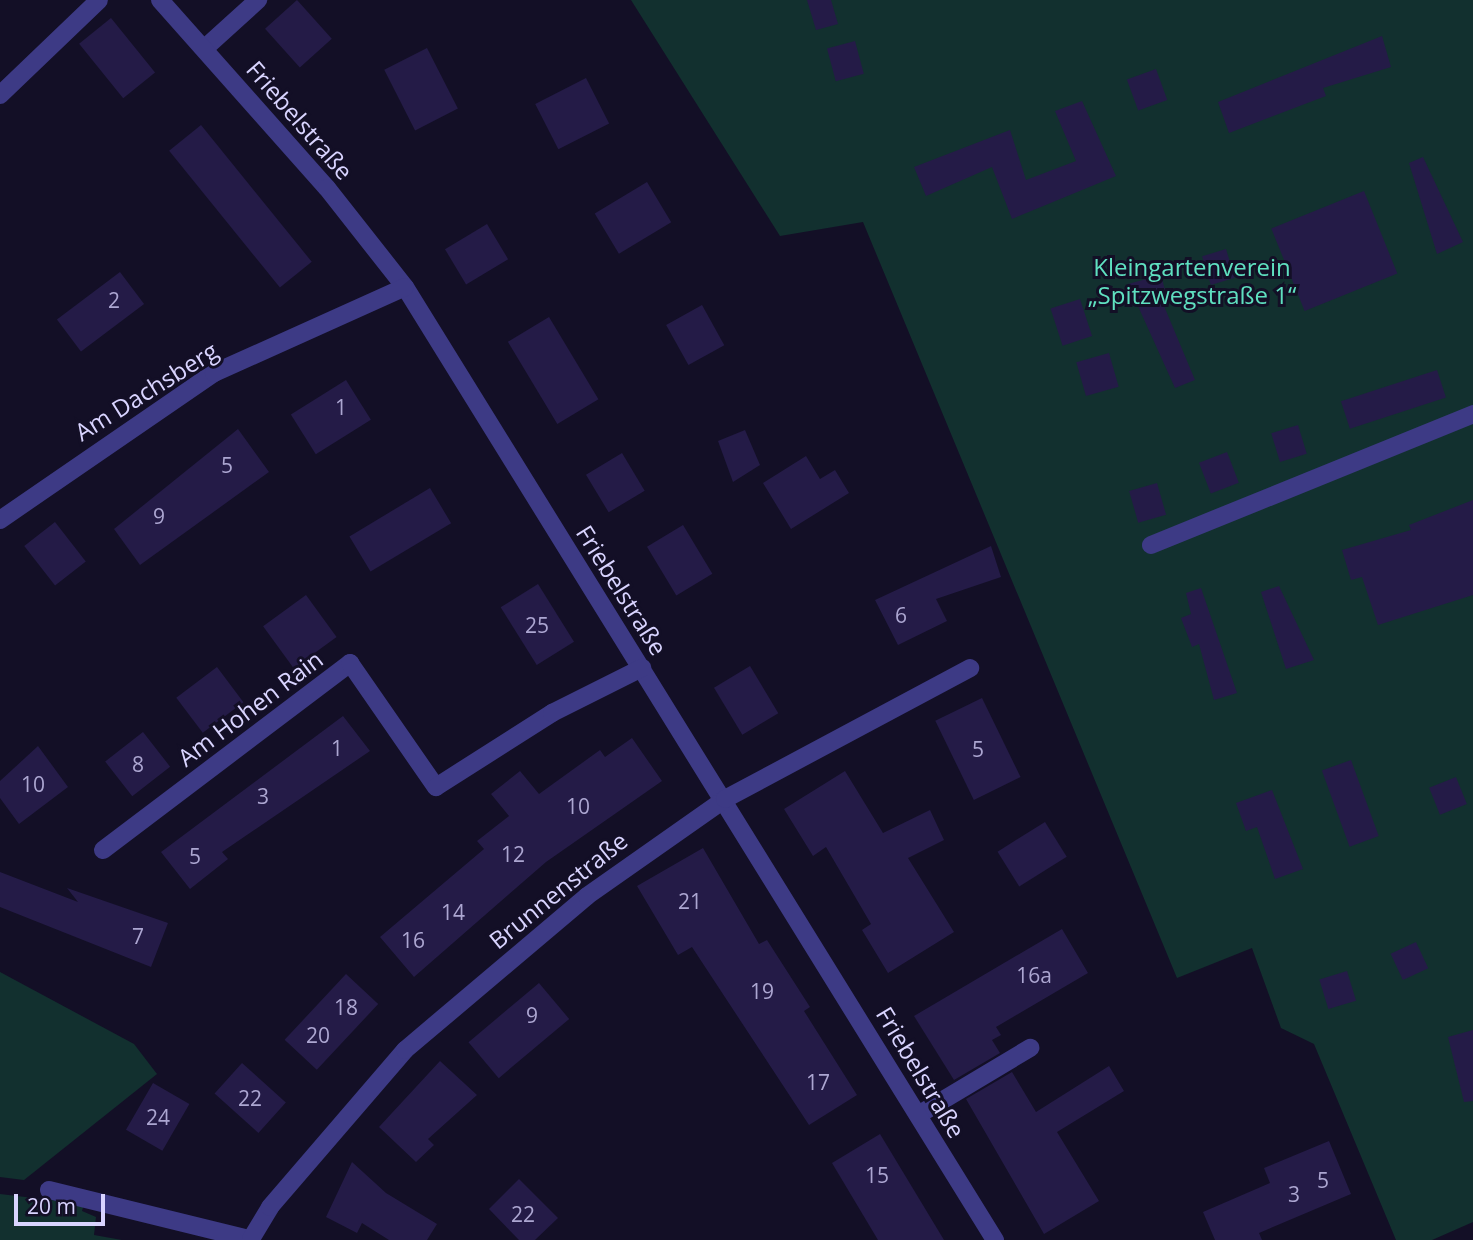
<!DOCTYPE html>
<html>
<head>
<meta charset="utf-8">
<style>
  body { margin:0 }
  #map { position:relative; width:1473px; height:1240px; overflow:hidden; background:#130f26; font-family:"Open Sans",sans-serif }
  div>[style] { position:absolute }
  .green>* { inset:0; background:#12302f }
  .building>* { inset:0; background:#241b47; transform-origin:0 0 }
  .service>* { height:18px; margin:-9px; padding:0 9px; transform-origin:9px; border-radius:9px; background:#3d3a85 }
  .minor>* { height:18px; margin:-9px; padding:0 9px; transform-origin:9px; border-radius:9px; background:#3d3a85 }
  span { translate:-50% -50%; white-space:nowrap; text-align:center; line-height:1.15; -webkit-text-stroke:6px #130f26; paint-order:stroke }
  .number-label { font-size:21px; color:#aca6d1 }
  .number-label span { -webkit-text-stroke-width:0 }
  .street-label { font-size:24px; color:#d9d4ff }
  .park-label { font-size:24px; color:#5fe0c0 }
  .scale { position:absolute; left:14px; top:1194px; width:91px; height:32px; box-sizing:border-box; border:4px solid #d9d4ff; border-top:0; padding-left:9px; font-size:21px; line-height:24px; white-space:nowrap; color:#d9d4ff; -webkit-text-stroke:5px #130f26; paint-order:stroke }
</style>
</head>
<body>
<div id="map">
  <div class="green">
    <div style="clip-path:polygon(631px 0,1473px 0,1473px 1222px,1432px 1240px,1396px 1240px,1314px 1044px,1281px 1028px,1252px 948px,1177px 978px,863px 222px,780px 236px)"></div>
    <div style="clip-path:polygon(0 972px,134px 1044px,157px 1074px,24px 1180px,0 1177px)"></div>
    <div style="clip-path:polygon(0 1194px,84px 1204px,82px 1211px,96px 1217px,94px 1235px,122px 1240px,0 1240px)"></div>
  </div>
  <div class="building">
    <div style="left:297px;top:0;width:52px;height:43px;rotate:48deg"></div>
    <div style="clip-path:polygon(807px 0,831px 0,838px 24px,816px 30px)"></div>
    <div style="left:111px;top:18px;width:70px;height:41px;rotate:51deg"></div>
    <div style="clip-path:polygon(1382px 36px,1391px 67px,1323px 88px,1326px 96px,1229px 133px,1218px 102px)"></div>
    <div style="left:855px;top:41px;width:34px;height:29px;rotate:75deg"></div>
    <div style="left:427px;top:48px;width:68px;height:48px;rotate:63deg"></div>
    <div style="left:1156px;top:69px;width:33px;height:31px;rotate:70deg"></div>
    <div style="left:586px;top:78px;width:51px;height:57px;rotate:63deg"></div>
    <div style="clip-path:polygon(1082px 101px,1116px 176px,1012px 219px,992px 167px,926px 196px,914px 167px,1010px 130px,1026px 180px,1076px 161px,1055px 111px)"></div>
    <div style="left:201px;top:125px;width:176px;height:41px;rotate:51deg"></div>
    <div style="clip-path:polygon(1423px 157px,1463px 242px,1437px 254px,1409px 163px)"></div>
    <div style="left:647px;top:182px;width:47px;height:61px;rotate:59deg"></div>
    <div style="left:1364px;top:191px;width:89px;height:100px;rotate:68deg"></div>
    <div style="left:487px;top:224px;width:41px;height:49px;rotate:59deg"></div>
    <div style="left:1226px;top:249px;width:30px;height:25px;rotate:73deg"></div>
    <div style="left:120px;top:272px;width:40px;height:79px;rotate:53deg"></div>
    <div style="clip-path:polygon(1161px 275px,1169px 305px,1164px 306px,1195px 380px,1175px 388px,1128px 284px)"></div>
    <div style="left:1080px;top:299px;width:39px;height:31px;rotate:72deg"></div>
    <div style="left:702px;top:305px;width:46px;height:41px;rotate:61deg"></div>
    <div style="left:549px;top:317px;width:96px;height:48px;rotate:59deg"></div>
    <div style="left:1109px;top:353px;width:35px;height:34px;rotate:74deg"></div>
    <div style="left:1437px;top:370px;width:29px;height:101px;rotate:72deg"></div>
    <div style="left:346px;top:380px;width:47px;height:65px;rotate:58deg"></div>
    <div style="left:1298px;top:425px;width:30px;height:28px;rotate:73deg"></div>
    <div style="clip-path:polygon(238px 429px,269px 472px,140px 565px,114px 529px)"></div>
    <div style="clip-path:polygon(745px 430px,760px 465px,733px 482px,718px 441px)"></div>
    <div style="left:1227px;top:452px;width:33px;height:30px;rotate:69deg"></div>
    <div style="left:622px;top:453px;width:44px;height:42px;rotate:59deg"></div>
    <div style="clip-path:polygon(806px 456px,820px 479px,835px 470px,849px 493px,791px 529px,763px 483px)"></div>
    <div style="left:1157px;top:483px;width:33px;height:29px;rotate:74deg"></div>
    <div style="left:430px;top:488px;width:41px;height:94px;rotate:59deg"></div>
    <div style="clip-path:polygon(1473px 500px,1473px 595px,1378px 625px,1362px 577px,1351px 580px,1342px 550px,1411px 530px,1409px 525px)"></div>
    <div style="left:55px;top:522px;width:50px;height:39px;rotate:52deg"></div>
    <div style="left:683px;top:525px;width:57px;height:42px;rotate:59deg"></div>
    <div style="clip-path:polygon(991px 546px,1001px 577px,936px 599px,947px 621px,898px 645px,875px 600px)"></div>
    <div style="left:538px;top:584px;width:68px;height:44px;rotate:58deg"></div>
    <div style="clip-path:polygon(1279px 586px,1314px 660px,1286px 669px,1261px 592px)"></div>
    <div style="clip-path:polygon(1201px 588px,1237px 693px,1214px 700px,1199px 644px,1192px 647px,1181px 618px,1191px 614px,1186px 593px)"></div>
    <div style="left:306px;top:595px;width:52px;height:53px;rotate:54deg"></div>
    <div style="left:750px;top:666px;width:55px;height:42px;rotate:59deg"></div>
    <div style="left:217px;top:667px;width:44px;height:51px;rotate:53deg"></div>
    <div style="left:982px;top:698px;width:88px;height:52px;rotate:64deg"></div>
    <div style="clip-path:polygon(343px 716px,370px 751px,222px 852px,228px 859px,190px 889px,161px 852px)"></div>
    <div style="left:143px;top:732px;width:44px;height:48px;rotate:52deg"></div>
    <div style="clip-path:polygon(632px 738px,662px 781px,546px 862px,414px 977px,380px 937px,484px 849px,477px 841px,509px 816px,491px 794px,520px 771px,539px 794px,600px 750px,605px 757px)"></div>
    <div style="clip-path:polygon(38px 746px,68px 787px,19px 824px,0 798px,0 781px)"></div>
    <div style="left:1351px;top:760px;width:81px;height:31px;rotate:70deg"></div>
    <div style="clip-path:polygon(845px 771px,883px 833px,930px 810px,944px 840px,908px 858px,954px 932px,888px 973px,862px 930px,871px 924px,826px 847px,813px 856px,784px 809px)"></div>
    <div style="left:1456px;top:777px;width:29px;height:29px;rotate:68deg"></div>
    <div style="clip-path:polygon(1272px 790px,1303px 869px,1275px 879px,1257px 827px,1246px 831px,1236px 803px)"></div>
    <div style="left:1045px;top:822px;width:41px;height:56px;rotate:58deg"></div>
    <div style="clip-path:polygon(703px 848px,759px 944px,767px 940px,810px 1007px,804px 1011px,857px 1095px,809px 1125px,692px 947px,678px 955px,637px 886px)"></div>
    <div style="clip-path:polygon(0 872px,78px 902px,67px 888px,168px 923px,151px 967px,0 907px)"></div>
    <div style="clip-path:polygon(1062px 929px,1088px 973px,996px 1027px,1001px 1035px,992px 1040px,1000px 1053px,954px 1080px,914px 1016px)"></div>
    <div style="left:1416px;top:942px;width:29px;height:28px;rotate:65deg"></div>
    <div style="left:1347px;top:971px;width:31px;height:29px;rotate:73deg"></div>
    <div style="left:346px;top:974px;width:44px;height:90px;rotate:43deg"></div>
    <div style="left:539px;top:983px;width:47px;height:92px;rotate:50deg"></div>
    <div style="clip-path:polygon(1473px 1030px,1473px 1101px,1464px 1102px,1448px 1037px)"></div>
    <div style="clip-path:polygon(440px 1061px,477px 1095px,428px 1139px,434px 1145px,416px 1162px,379px 1127px)"></div>
    <div style="left:242px;top:1063px;width:59px;height:41px;rotate:42deg"></div>
    <div style="clip-path:polygon(1109px 1066px,1124px 1091px,1057px 1132px,1099px 1201px,1044px 1234px,966px 1099px,1012px 1072px,1036px 1112px)"></div>
    <div style="left:153px;top:1083px;width:42px;height:54px;rotate:30deg"></div>
    <div style="clip-path:polygon(880px 1134px,944px 1240px,878px 1240px,832px 1163px)"></div>
    <div style="clip-path:polygon(1329px 1141px,1351px 1194px,1259px 1233px,1262px 1240px,1215px 1240px,1203px 1212px,1270px 1183px,1264px 1168px)"></div>
    <div style="clip-path:polygon(352px 1162px,386px 1193px,437px 1224px,427px 1240px,389px 1240px,362px 1223px,357px 1233px,326px 1217px)"></div>
    <div style="clip-path:polygon(519px 1179px,558px 1218px,535px 1240px,519px 1240px,489px 1209px)"></div>
  </div>
  <div class="service">
    <div style="left:205px;top:48px;width:72px;rotate:-42.2deg"></div>
    <div style="left:1151px;top:545px;width:348px;rotate:-22.1deg"></div>
    <div style="left:918px;top:1115px;width:131px;rotate:-30.9deg"></div>
  </div>
  <div class="minor">
    <div style="left:160px;top:0;width:251px;rotate:48.4deg"></div>
    <div style="left:327px;top:188px;width:126px;rotate:51.8deg"></div>
    <div style="left:405px;top:287px;width:1121px;rotate:58.24deg"></div>
    <div style="left:0;top:95px;width:137px;rotate:-43.8deg"></div>
    <div style="left:0;top:520px;width:260px;rotate:-34.5deg"></div>
    <div style="left:214px;top:373px;width:209px;rotate:-24.2deg"></div>
    <div style="left:103px;top:850px;width:310px;rotate:-37.1deg"></div>
    <div style="left:350px;top:663px;width:151px;rotate:55.3deg"></div>
    <div style="left:436px;top:787px;width:138px;rotate:-32.5deg"></div>
    <div style="left:552px;top:713px;width:101px;rotate:-26.6deg"></div>
    <div style="left:49px;top:1190px;width:209px;rotate:13.8deg"></div>
    <div style="left:251px;top:1239px;width:37px;rotate:-59deg"></div>
    <div style="left:270px;top:1207px;width:207px;rotate:-49.3deg"></div>
    <div style="left:405px;top:1050px;width:238px;rotate:-40.2deg"></div>
    <div style="left:587px;top:896px;width:169px;rotate:-35.1deg"></div>
    <div style="left:725px;top:799px;width:278px;rotate:-28.1deg"></div>
  </div>
  <div class="number-label">
    <span style="left:114px;top:300px">2</span>
    <span style="left:341px;top:407px">1</span>
    <span style="left:227px;top:465px">5</span>
    <span style="left:159px;top:516px">9</span>
    <span style="left:901px;top:615px">6</span>
    <span style="left:537px;top:625px">25</span>
    <span style="left:337px;top:748px">1</span>
    <span style="left:978px;top:749px">5</span>
    <span style="left:138px;top:764px">8</span>
    <span style="left:33px;top:784px">10</span>
    <span style="left:263px;top:796px">3</span>
    <span style="left:578px;top:806px">10</span>
    <span style="left:513px;top:854px">12</span>
    <span style="left:195px;top:856px">5</span>
    <span style="left:690px;top:901px">21</span>
    <span style="left:453px;top:912px">14</span>
    <span style="left:138px;top:936px">7</span>
    <span style="left:413px;top:940px">16</span>
    <span style="left:1034px;top:975px">16a</span>
    <span style="left:762px;top:991px">19</span>
    <span style="left:346px;top:1007px">18</span>
    <span style="left:532px;top:1015px">9</span>
    <span style="left:318px;top:1035px">20</span>
    <span style="left:818px;top:1082px">17</span>
    <span style="left:250px;top:1098px">22</span>
    <span style="left:158px;top:1117px">24</span>
    <span style="left:877px;top:1175px">15</span>
    <span style="left:1323px;top:1180px">5</span>
    <span style="left:1294px;top:1194px">3</span>
    <span style="left:523px;top:1214px">22</span>
  </div>
  <div class="street-label">
    <span style="left:300px;top:120px;rotate:49deg">Friebelstraße</span>
    <span style="left:146px;top:391px;rotate:-32deg">Am Dachsberg</span>
    <span style="left:622px;top:590px;rotate:58deg">Friebelstraße</span>
    <span style="left:250px;top:708px;rotate:-37deg">Am Hohen Rain</span>
    <span style="left:558px;top:890px;rotate:-39deg">Brunnenstraße</span>
    <span style="left:921px;top:1072px;rotate:59deg">Friebelstraße</span>
  </div>
  <div class="park-label">
    <span style="left:1192px;top:281px">Kleingartenverein<br>„Spitzwegstraße 1“</span>
  </div>
  <div class="scale">20 m</div>
</div>
</body>
</html>
